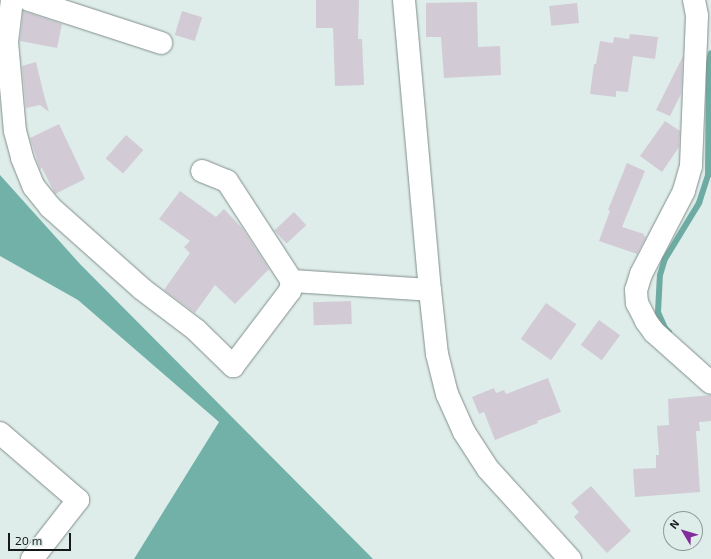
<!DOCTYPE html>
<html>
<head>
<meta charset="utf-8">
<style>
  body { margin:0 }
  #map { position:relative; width:711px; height:559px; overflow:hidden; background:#deedea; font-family:"Exo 2",sans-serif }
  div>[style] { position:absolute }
  .forest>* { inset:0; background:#72b1a8 }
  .stream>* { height:6px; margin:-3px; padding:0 3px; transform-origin:3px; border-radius:3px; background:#6eaca3 }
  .building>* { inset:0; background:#d2cbd5; transform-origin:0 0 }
  .roads { filter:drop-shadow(0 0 1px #818e8c) drop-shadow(0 0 1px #818e8c) }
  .minor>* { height:22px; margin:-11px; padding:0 11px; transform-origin:11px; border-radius:11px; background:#fff }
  span { translate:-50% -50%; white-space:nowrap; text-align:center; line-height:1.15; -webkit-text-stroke:4px #deedea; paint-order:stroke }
  .north { position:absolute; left:663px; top:511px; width:40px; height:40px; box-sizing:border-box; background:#deedea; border:1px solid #8e9996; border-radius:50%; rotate:308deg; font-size:11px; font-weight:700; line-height:16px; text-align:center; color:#151a19 }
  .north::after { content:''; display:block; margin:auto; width:14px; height:18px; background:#822d9c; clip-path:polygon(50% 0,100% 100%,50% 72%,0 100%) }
  .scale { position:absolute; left:8px; top:533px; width:63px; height:18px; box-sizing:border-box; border:2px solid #151a19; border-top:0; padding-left:5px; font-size:12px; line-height:14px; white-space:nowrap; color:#151a19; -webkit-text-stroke:3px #deedea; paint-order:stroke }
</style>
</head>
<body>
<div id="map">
  <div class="forest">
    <div style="clip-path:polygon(0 175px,80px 264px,373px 559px,134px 559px,219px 422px,78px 300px,0 256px)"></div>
  </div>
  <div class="stream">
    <div style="left:669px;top:332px;width:6px;rotate:-135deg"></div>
    <div style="left:665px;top:328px;width:17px;rotate:-114deg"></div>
    <div style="left:658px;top:312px;width:37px;rotate:-87deg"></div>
    <div style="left:660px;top:275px;width:17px;rotate:-73deg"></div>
    <div style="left:665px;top:259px;width:66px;rotate:-58.7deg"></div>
    <div style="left:699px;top:203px;width:29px;rotate:-72deg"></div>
    <div style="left:708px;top:175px;width:114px;rotate:-89.5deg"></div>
    <div style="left:709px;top:61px;width:8px;rotate:-76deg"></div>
  </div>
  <div class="building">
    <div style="clip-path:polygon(316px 0,359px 0,358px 39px,362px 39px,364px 85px,335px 86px,333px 28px,316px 28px)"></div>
    <div style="clip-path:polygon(477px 2px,478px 47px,500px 46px,501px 75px,444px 78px,441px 37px,426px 37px,426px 3px)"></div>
    <div style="left:577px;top:3px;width:20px;height:28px;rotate:84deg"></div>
    <div style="clip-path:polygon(23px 11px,62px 24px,57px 48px,20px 41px)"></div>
    <div style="left:182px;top:11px;width:21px;height:25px;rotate:17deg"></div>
    <div style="clip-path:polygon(630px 34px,658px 37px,655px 59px,633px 56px,628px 92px,616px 91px,616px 97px,590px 94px,594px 64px,596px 64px,600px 41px,613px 43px,614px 37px,629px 39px)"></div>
    <div style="clip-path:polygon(683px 56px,681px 94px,670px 116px,656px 110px)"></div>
    <div style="clip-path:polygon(36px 62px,44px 95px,49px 112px,40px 105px,26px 108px,22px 66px)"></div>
    <div style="clip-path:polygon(665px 121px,680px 131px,679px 147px,662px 172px,640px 156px)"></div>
    <div style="clip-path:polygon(59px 124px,85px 179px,55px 194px,42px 168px,40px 169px,30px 138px)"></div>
    <div style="left:126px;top:135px;width:23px;height:31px;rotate:41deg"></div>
    <div style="clip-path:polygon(627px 163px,645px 171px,622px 227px,644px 234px,644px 236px,646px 237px,637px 254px,599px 241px,610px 211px,608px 210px)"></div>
    <div style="clip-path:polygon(180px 191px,216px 217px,224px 209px,242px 228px,269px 269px,235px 304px,215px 285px,195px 313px,164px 290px,190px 253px,184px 247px,190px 241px,159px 219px)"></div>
    <div style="left:294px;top:212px;width:18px;height:27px;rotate:47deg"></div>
    <div style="left:351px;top:301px;width:23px;height:38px;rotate:88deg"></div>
    <div style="left:546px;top:303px;width:37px;height:44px;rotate:35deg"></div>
    <div style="left:599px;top:320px;width:26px;height:31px;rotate:36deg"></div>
    <div style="clip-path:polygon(548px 378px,561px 412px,537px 421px,538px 423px,495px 440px,484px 412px,479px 414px,472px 397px,494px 388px,496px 393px,504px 390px,506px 394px)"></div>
    <div style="clip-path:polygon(711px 395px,711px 421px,699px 422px,700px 431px,696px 431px,700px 492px,635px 497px,633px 469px,656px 468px,656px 455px,659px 455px,657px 426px,669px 425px,668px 399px)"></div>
    <div style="clip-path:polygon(591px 486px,631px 531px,607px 553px,574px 517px,579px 512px,571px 503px)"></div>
  </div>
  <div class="roads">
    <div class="minor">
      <div style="left:12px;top:0;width:42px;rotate:96.8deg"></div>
      <div style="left:7px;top:42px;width:89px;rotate:84.9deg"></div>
      <div style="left:15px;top:131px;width:28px;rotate:75deg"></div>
      <div style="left:22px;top:158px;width:31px;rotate:68deg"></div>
      <div style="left:34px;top:187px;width:26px;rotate:51deg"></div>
      <div style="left:50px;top:207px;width:123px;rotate:41.7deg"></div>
      <div style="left:142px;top:289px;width:68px;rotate:37.2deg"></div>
      <div style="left:196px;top:330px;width:52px;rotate:44.2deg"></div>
      <div style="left:233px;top:366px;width:94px;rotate:-52.8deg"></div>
      <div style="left:290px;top:291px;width:10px;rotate:-79deg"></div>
      <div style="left:29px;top:0;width:139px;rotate:18deg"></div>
      <div style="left:404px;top:0;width:291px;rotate:84.9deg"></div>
      <div style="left:430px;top:290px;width:64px;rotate:83.8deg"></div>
      <div style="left:437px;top:354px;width:41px;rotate:76deg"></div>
      <div style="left:447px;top:394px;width:42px;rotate:65.9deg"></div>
      <div style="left:464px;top:432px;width:44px;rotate:57deg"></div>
      <div style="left:488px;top:469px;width:122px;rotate:47.7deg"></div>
      <div style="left:694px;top:0;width:16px;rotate:79deg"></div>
      <div style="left:697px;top:16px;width:150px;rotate:92.3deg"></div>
      <div style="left:691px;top:166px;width:26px;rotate:106deg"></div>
      <div style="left:684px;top:191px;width:93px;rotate:117.4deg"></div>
      <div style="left:641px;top:274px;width:17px;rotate:107deg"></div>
      <div style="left:636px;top:290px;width:13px;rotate:86deg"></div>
      <div style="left:637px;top:303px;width:20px;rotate:63deg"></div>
      <div style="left:646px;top:321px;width:14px;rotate:54deg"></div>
      <div style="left:654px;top:332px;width:76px;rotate:41.8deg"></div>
      <div style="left:202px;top:171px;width:27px;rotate:22deg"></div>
      <div style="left:227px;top:181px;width:119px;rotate:57deg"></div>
      <div style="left:292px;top:281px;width:138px;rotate:3.7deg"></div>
      <div style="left:0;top:433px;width:103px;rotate:40.7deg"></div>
      <div style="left:78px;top:500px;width:75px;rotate:127.9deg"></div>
    </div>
  </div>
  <div class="north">N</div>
  <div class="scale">20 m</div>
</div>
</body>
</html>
